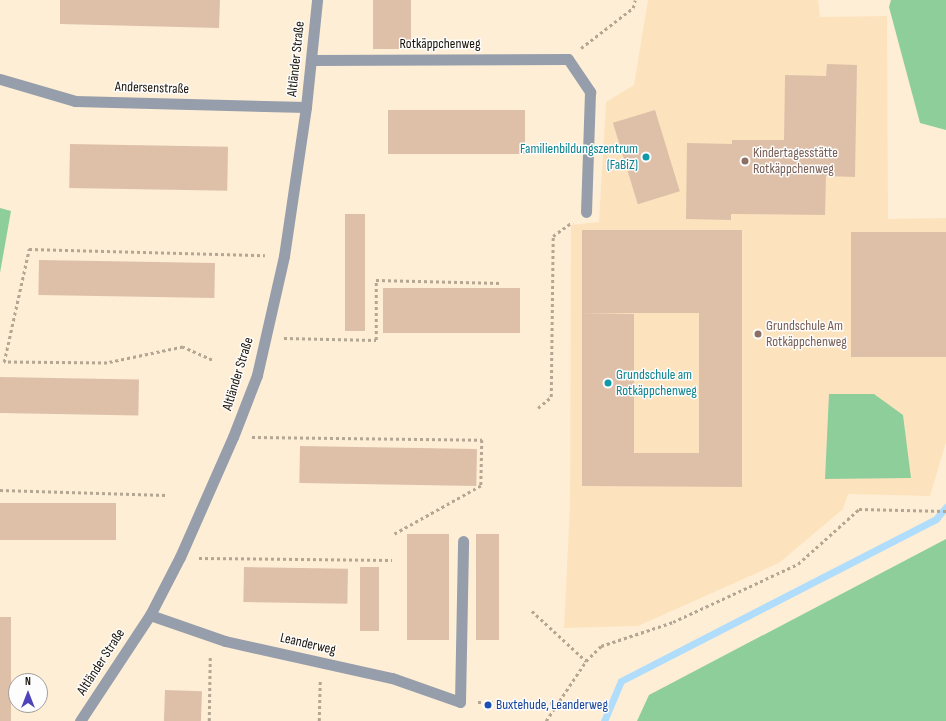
<!DOCTYPE html>
<html>
<head>
<meta charset="utf-8">
<style>
  body { margin:0 }
  #map { position:relative; width:946px; height:721px; overflow:hidden; background:#feeed5; font-family:"Sofia Sans Condensed",sans-serif }
  div>[style] { position:absolute }
  .built>* { inset:0; background:#fce3bd }
  .green>* { inset:0; background:#8ece9b }
  .stream>* { height:7px; margin:-3.5px; padding:0 3.5px; transform-origin:3.5px; border-radius:3.5px; background:#b0ddfb }
  .building>* { inset:0; background:#dec0a9; transform-origin:0 0 }
  .path>* { height:2.5px; margin-top:-1.25px; transform-origin:0; background:repeating-linear-gradient(90deg,#b3a692 0 3px,transparent 0 6px) }
  .service>* { height:11px; margin:-5.5px; padding:0 5.5px; transform-origin:5.5px; border-radius:5.5px; background:#969eab }
  .minor>* { height:11px; margin:-5.5px; padding:0 5.5px; transform-origin:5.5px; border-radius:5.5px; background:#969eab }
  .dots>* { width:11px; height:11px; translate:-50% -50%; box-sizing:border-box; border:2px solid #fdfdfd; border-radius:50% }
  span { translate:-50% -50%; white-space:nowrap; text-align:center; line-height:1.15; -webkit-text-stroke:3px #fdfdfd; paint-order:stroke }
  .street-label { font-size:14px; color:#191208 }
  .culture-label { font-size:14px; color:#0d838f }
  .right { translate:-100% -50%; text-align:right }
  .left { translate:0 -50%; text-align:left }
  .education-label { font-size:14px; color:#785e54 }
  .transit-label { font-size:14px; color:#164399 }
  .north { position:absolute; left:8px; top:673px; width:40px; height:40px; box-sizing:border-box; background:#fdfdfd; border:1px solid #a29f9b; border-radius:50%; rotate:0deg; font-size:11px; font-weight:700; line-height:16px; text-align:center; color:#191208 }
  .north::after { content:''; display:block; margin:auto; width:14px; height:18px; background:#4e43ba; clip-path:polygon(50% 0,100% 100%,50% 72%,0 100%) }
</style>
</head>
<body>
<div id="map">
  <div class="built">
    <div style="clip-path:polygon(648px 0,818px 0,820px 17px,887px 16px,888px 219px,946px 218px,946px 442px,930px 496px,848px 494px,843px 509px,779px 563px,638px 626px,564px 628px,570px 506px,571px 225px,599px 222px,606px 102px,634px 85px)"></div>
  </div>
  <div class="green">
    <div style="clip-path:polygon(891px 0,946px 0,946px 130px,920px 123px,889px 7px)"></div>
    <div style="clip-path:polygon(0 208px,11px 211px,0 273px)"></div>
    <div style="clip-path:polygon(829px 394px,874px 394px,903px 415px,911px 478px,825px 479px)"></div>
    <div style="clip-path:polygon(946px 539px,946px 721px,637px 721px,649px 695px)"></div>
  </div>
  <div class="stream">
    <div style="left:604px;top:721px;width:43px;rotate:-67deg"></div>
    <div style="left:621px;top:681px;width:354px;rotate:-27.2deg"></div>
    <div style="left:936px;top:519px;width:16px;rotate:-50deg"></div>
  </div>
  <div class="building">
    <div style="clip-path:polygon(60px 0,220px 0,219px 28px,60px 24px)"></div>
    <div style="left:373px;top:0;width:38px;height:49px"></div>
    <div style="clip-path:polygon(827px 64px,857px 65px,855px 177px,826px 176px,825px 215px,731px 214px,731px 220px,686px 219px,687px 143px,732px 144px,732px 140px,784px 140px,785px 75px,826px 76px)"></div>
    <div style="left:388px;top:110px;width:137px;height:44px"></div>
    <div style="left:655px;top:110px;width:85px;height:44px;rotate:73deg"></div>
    <div style="left:70px;top:144px;width:158px;height:44px;rotate:1deg"></div>
    <div style="left:345px;top:214px;width:20px;height:117px"></div>
    <div style="clip-path:polygon(582px 230px,742px 230px,742px 487px,582px 486px,582px 313px,634px 314px,634px 453px,699px 453px,699px 313px,582px 313px)"></div>
    <div style="left:851px;top:232px;width:95px;height:125px"></div>
    <div style="left:39px;top:260px;width:176px;height:35px;rotate:1deg"></div>
    <div style="left:383px;top:288px;width:137px;height:45px"></div>
    <div style="left:0;top:377px;width:139px;height:36px;rotate:1deg"></div>
    <div style="left:300px;top:446px;width:177px;height:37px;rotate:1deg"></div>
    <div style="left:0;top:503px;width:116px;height:37px"></div>
    <div style="left:407px;top:534px;width:42px;height:106px"></div>
    <div style="left:476px;top:534px;width:23px;height:106px"></div>
    <div style="left:244px;top:567px;width:104px;height:35px;rotate:1deg"></div>
    <div style="left:360px;top:567px;width:19px;height:64px"></div>
    <div style="left:0;top:617px;width:11px;height:104px"></div>
    <div style="left:165px;top:690px;width:37px;height:31px;rotate:2deg"></div>
  </div>
  <div class="path">
    <div style="left:581px;top:48px;width:66px;rotate:-37.6deg"></div>
    <div style="left:633px;top:8px;width:8px;rotate:-76deg"></div>
    <div style="left:284px;top:338px;width:92px;rotate:1.2deg"></div>
    <div style="left:376px;top:340px;width:60px;rotate:-90deg"></div>
    <div style="left:376px;top:280px;width:125px;rotate:1.4deg"></div>
    <div style="left:212px;top:360px;width:32px;rotate:-156deg"></div>
    <div style="left:183px;top:347px;width:78px;rotate:168.1deg"></div>
    <div style="left:107px;top:363px;width:103px;rotate:-179.4deg"></div>
    <div style="left:4px;top:362px;width:116px;rotate:-77.5deg"></div>
    <div style="left:29px;top:249px;width:236px;rotate:1.5deg"></div>
    <div style="left:538px;top:408px;width:17px;rotate:-40deg"></div>
    <div style="left:551px;top:397px;width:161px;rotate:-89.3deg"></div>
    <div style="left:553px;top:236px;width:24px;rotate:-36deg"></div>
    <div style="left:252px;top:437px;width:230px;rotate:0.7deg"></div>
    <div style="left:482px;top:440px;width:46px;rotate:91.2deg"></div>
    <div style="left:481px;top:486px;width:101px;rotate:150.9deg"></div>
    <div style="left:0;top:490px;width:166px;rotate:1.7deg"></div>
    <div style="left:199px;top:558px;width:193px;rotate:0.6deg"></div>
    <div style="left:532px;top:611px;width:74px;rotate:42.8deg"></div>
    <div style="left:478px;top:702px;width:80px;rotate:0.7deg"></div>
    <div style="left:209px;top:721px;width:66px;rotate:-89.1deg"></div>
    <div style="left:319px;top:721px;width:40px;rotate:-88.6deg"></div>
    <div style="left:546px;top:721px;width:72px;rotate:-56.3deg"></div>
    <div style="left:586px;top:661px;width:21px;rotate:-45deg"></div>
    <div style="left:601px;top:646px;width:76px;rotate:-18.4deg"></div>
    <div style="left:673px;top:622px;width:138px;rotate:-24.9deg"></div>
    <div style="left:798px;top:564px;width:82px;rotate:-42deg"></div>
    <div style="left:859px;top:509px;width:87px;rotate:1.3deg"></div>
  </div>
  <div class="service">
    <div style="left:568px;top:59px;width:40px;rotate:56deg"></div>
    <div style="left:590px;top:92px;width:120px;rotate:91.9deg"></div>
    <div style="left:460px;top:702px;width:161px;rotate:-88.9deg"></div>
  </div>
  <div class="minor">
    <div style="left:311px;top:60px;width:257px;rotate:-0.2deg"></div>
    <div style="left:0;top:79px;width:78px;rotate:16.3deg"></div>
    <div style="left:75px;top:101px;width:231px;rotate:1.5deg"></div>
    <div style="left:150px;top:615px;width:79px;rotate:19.1deg"></div>
    <div style="left:225px;top:641px;width:171px;rotate:12.5deg"></div>
    <div style="left:392px;top:678px;width:72px;rotate:19.4deg"></div>
    <div style="left:80px;top:721px;width:127px;rotate:-56.6deg"></div>
    <div style="left:150px;top:615px;width:65px;rotate:-62.7deg"></div>
    <div style="left:180px;top:557px;width:131px;rotate:-66.2deg"></div>
    <div style="left:233px;top:437px;width:66px;rotate:-68.8deg"></div>
    <div style="left:257px;top:375px;width:122px;rotate:-77.2deg"></div>
    <div style="left:284px;top:256px;width:151px;rotate:-81.6deg"></div>
    <div style="left:306px;top:107px;width:108px;rotate:-84.1deg"></div>
  </div>
  <div class="dots">
    <div style="left:646px;top:157px;background:#0f9aa8"></div>
    <div style="left:745px;top:161px;background:#8d6e63"></div>
    <div style="left:758px;top:334px;background:#8d6e63"></div>
    <div style="left:608px;top:383px;background:#0f9aa8"></div>
    <div style="left:488px;top:705px;background:#1a4fb4"></div>
  </div>
  <div class="street-label">
    <span style="left:440px;top:44px">Rotkäppchenweg</span>
    <span style="left:296px;top:59px;rotate:-84deg">Altländer Straße</span>
    <span style="left:152px;top:88px;rotate:2deg">Andersenstraße</span>
    <span style="left:238px;top:374px;rotate:-73deg">Altländer Straße</span>
    <span style="left:308px;top:644px;rotate:13deg">Leanderweg</span>
    <span style="left:101px;top:662px;rotate:-57deg">Altländer Straße</span>
  </div>
  <div class="culture-label">
    <span class="right" style="left:638px;top:157px">Familienbildungszentrum<br>(FaBiZ)</span>
    <span class="left" style="left:616px;top:383px">Grundschule am<br>Rotkäppchenweg</span>
  </div>
  <div class="education-label">
    <span class="left" style="left:753px;top:161px">Kindertagesstätte<br>Rotkäppchenweg</span>
    <span class="left" style="left:766px;top:334px">Grundschule Am<br>Rotkäppchenweg</span>
  </div>
  <div class="transit-label">
    <span class="left" style="left:496px;top:705px">Buxtehude, Leanderweg</span>
  </div>
  <div class="north">N</div>
</div>
</body>
</html>
